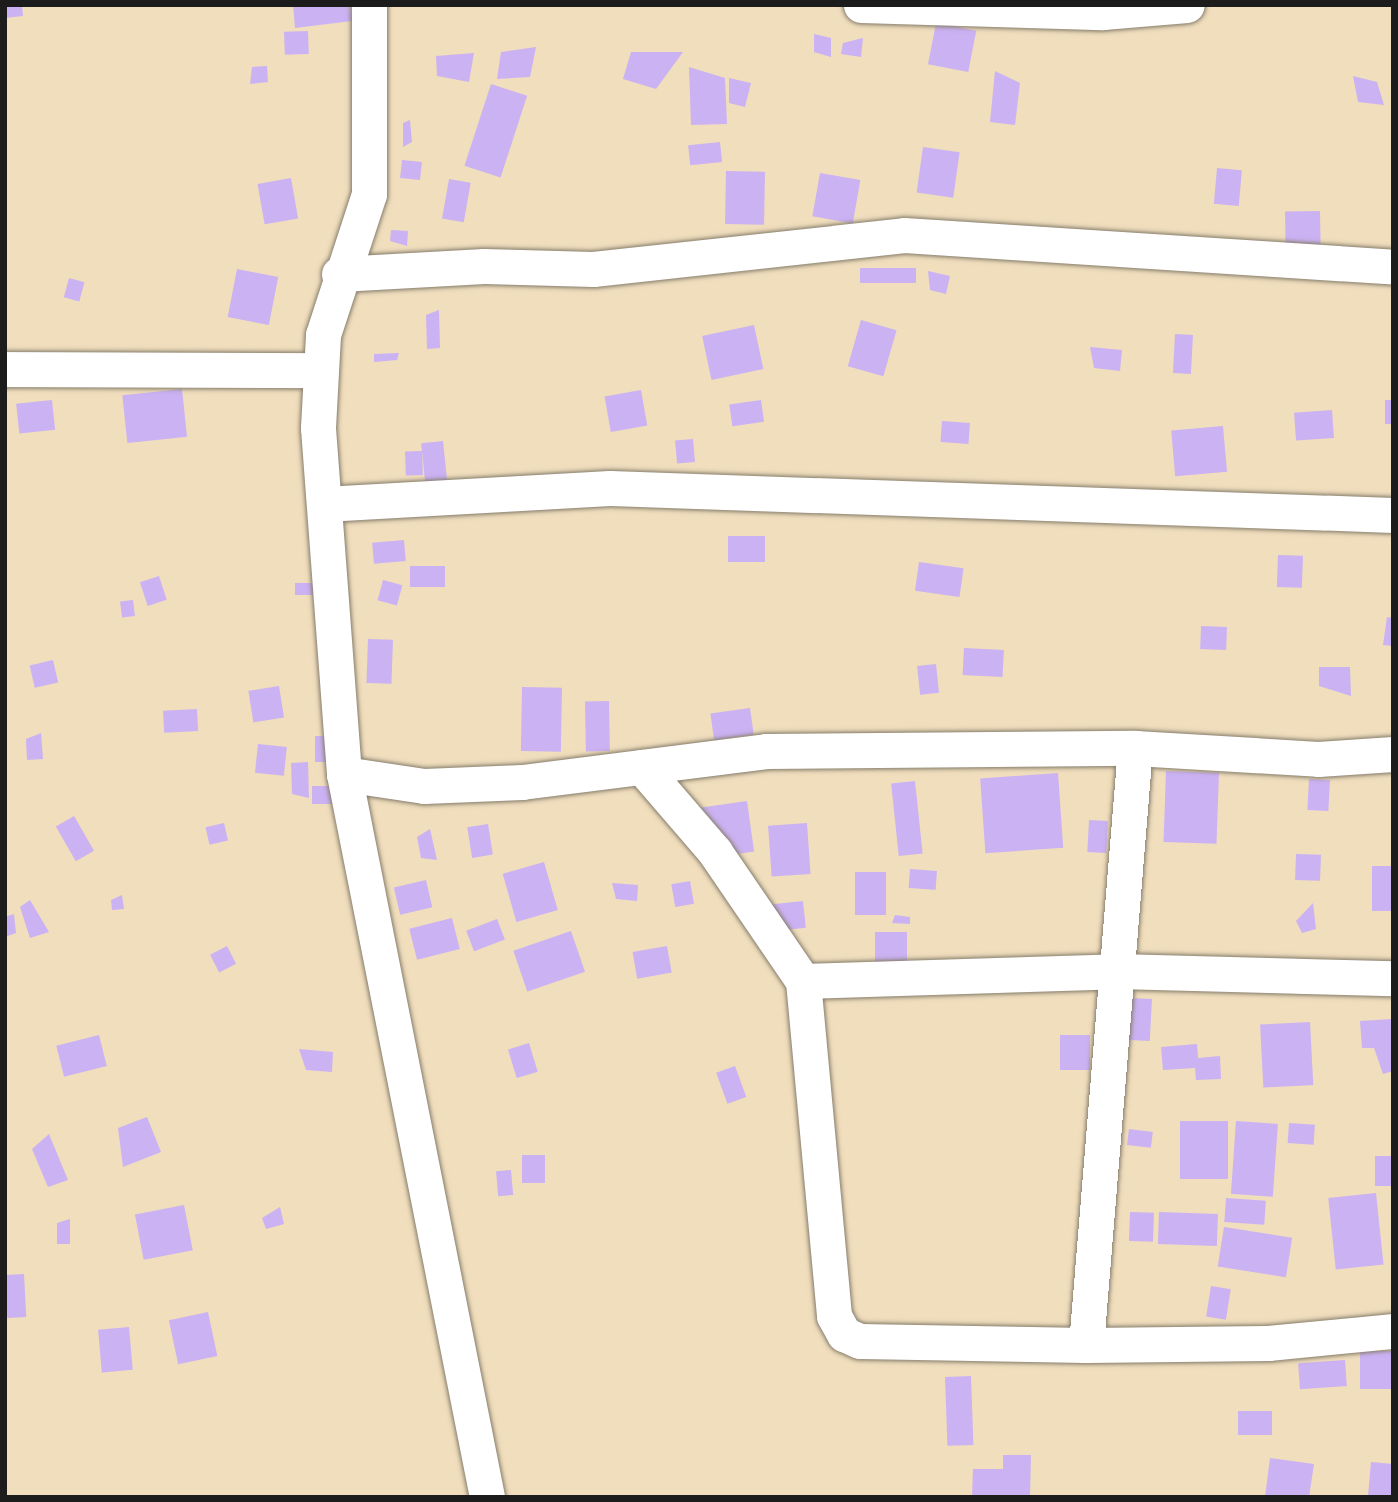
<!DOCTYPE html>
<html>
<head>
<meta charset="utf-8">
<style>
  body { margin:0 }
  #map { position:relative; width:1398px; height:1502px; overflow:hidden; background:#f0debd; font-family:"Playpen Sans",sans-serif }
  div>[style] { position:absolute }
  .building>* { inset:0; background:#cbb2f3; transform-origin:0 0 }
  .roads { filter:drop-shadow(0 0 2px #867d6c) drop-shadow(0 0 2px #867d6c) }
  .minor>* { height:35px; margin:-17.5px; padding:0 17.5px; transform-origin:17.5px; border-radius:17.5px; background:#fff }
  span { translate:-50% -50%; white-space:nowrap; text-align:center; line-height:1.15; -webkit-text-stroke:5px #f7f3e8; paint-order:stroke }
  .frame { position:absolute; inset:0; border:7px solid #1c1c1c; pointer-events:none }
</style>
</head>
<body>
<div id="map">
  <div class="building">
    <div style="clip-path:polygon(5px 5px,22px 5px,23px 16px,5px 18px)"></div>
    <div style="clip-path:polygon(293px 5px,350px 5px,352px 21px,295px 28px)"></div>
    <div style="left:936px;top:23px;width:41px;height:42px;rotate:11deg"></div>
    <div style="left:308px;top:31px;width:23px;height:24px;rotate:88deg"></div>
    <div style="clip-path:polygon(814px 34px,831px 38px,831px 57px,814px 52px)"></div>
    <div style="clip-path:polygon(863px 38px,861px 57px,841px 54px,843px 43px)"></div>
    <div style="clip-path:polygon(536px 47px,530px 77px,497px 79px,501px 52px)"></div>
    <div style="clip-path:polygon(631px 52px,683px 52px,656px 89px,623px 79px)"></div>
    <div style="clip-path:polygon(474px 53px,469px 82px,437px 76px,436px 56px)"></div>
    <div style="clip-path:polygon(267px 66px,268px 82px,250px 84px,252px 67px)"></div>
    <div style="clip-path:polygon(689px 67px,725px 78px,727px 124px,691px 125px)"></div>
    <div style="clip-path:polygon(995px 71px,1020px 83px,1015px 125px,990px 122px)"></div>
    <div style="clip-path:polygon(1353px 76px,1377px 82px,1384px 105px,1358px 102px)"></div>
    <div style="clip-path:polygon(729px 78px,751px 83px,745px 107px,729px 103px)"></div>
    <div style="left:491px;top:84px;width:38px;height:86px;rotate:18deg"></div>
    <div style="clip-path:polygon(410px 120px,412px 142px,403px 147px,403px 123px)"></div>
    <div style="left:720px;top:142px;width:20px;height:32px;rotate:84deg"></div>
    <div style="left:923px;top:147px;width:37px;height:46px;rotate:8deg"></div>
    <div style="left:402px;top:160px;width:20px;height:18px;rotate:6deg"></div>
    <div style="left:1217px;top:168px;width:25px;height:36px;rotate:5deg"></div>
    <div style="left:726px;top:171px;width:39px;height:53px;rotate:1deg"></div>
    <div style="left:820px;top:173px;width:41px;height:44px;rotate:10deg"></div>
    <div style="left:291px;top:178px;width:41px;height:34px;rotate:80deg"></div>
    <div style="left:449px;top:179px;width:22px;height:40px;rotate:10deg"></div>
    <div style="left:1320px;top:211px;width:51px;height:35px;rotate:89deg"></div>
    <div style="clip-path:polygon(391px 230px,408px 231px,407px 246px,390px 241px)"></div>
    <div style="left:916px;top:268px;width:15px;height:56px;rotate:90deg"></div>
    <div style="left:237px;top:269px;width:42px;height:49px;rotate:11deg"></div>
    <div style="clip-path:polygon(928px 271px,950px 276px,946px 294px,930px 290px)"></div>
    <div style="left:69px;top:278px;width:16px;height:20px;rotate:15deg"></div>
    <div style="clip-path:polygon(439px 310px,440px 348px,427px 349px,426px 315px)"></div>
    <div style="left:861px;top:320px;width:37px;height:48px;rotate:16deg"></div>
    <div style="left:754px;top:325px;width:45px;height:53px;rotate:78deg"></div>
    <div style="left:1175px;top:334px;width:18px;height:39px;rotate:3deg"></div>
    <div style="clip-path:polygon(1090px 347px,1122px 350px,1120px 371px,1094px 368px)"></div>
    <div style="clip-path:polygon(399px 353px,397px 360px,374px 362px,374px 354px)"></div>
    <div style="left:182px;top:389px;width:48px;height:60px;rotate:84deg"></div>
    <div style="left:641px;top:390px;width:36px;height:37px;rotate:80deg"></div>
    <div style="left:52px;top:400px;width:30px;height:36px;rotate:84deg"></div>
    <div style="left:761px;top:400px;width:22px;height:32px;rotate:82deg"></div>
    <div style="left:1385px;top:400px;width:8px;height:24px"></div>
    <div style="left:1332px;top:410px;width:28px;height:38px;rotate:86deg"></div>
    <div style="left:942px;top:421px;width:28px;height:21px;rotate:4deg"></div>
    <div style="left:1223px;top:426px;width:46px;height:52px;rotate:85deg"></div>
    <div style="left:693px;top:439px;width:23px;height:18px;rotate:85deg"></div>
    <div style="left:443px;top:441px;width:62px;height:22px;rotate:84deg"></div>
    <div style="left:422px;top:451px;width:24px;height:17px;rotate:88deg"></div>
    <div style="left:728px;top:536px;width:37px;height:26px"></div>
    <div style="left:404px;top:540px;width:21px;height:32px;rotate:85deg"></div>
    <div style="left:1278px;top:555px;width:25px;height:32px;rotate:2deg"></div>
    <div style="left:919px;top:562px;width:45px;height:29px;rotate:8deg"></div>
    <div style="left:410px;top:566px;width:35px;height:21px"></div>
    <div style="left:159px;top:576px;width:25px;height:20px;rotate:72deg"></div>
    <div style="left:383px;top:580px;width:20px;height:21px;rotate:15deg"></div>
    <div style="left:295px;top:583px;width:18px;height:12px"></div>
    <div style="left:133px;top:600px;width:16px;height:13px;rotate:83deg"></div>
    <div style="clip-path:polygon(1387px 617px,1393px 618px,1393px 646px,1383px 645px)"></div>
    <div style="left:1201px;top:626px;width:26px;height:23px;rotate:2deg"></div>
    <div style="left:368px;top:639px;width:25px;height:44px;rotate:2deg"></div>
    <div style="left:964px;top:648px;width:40px;height:27px;rotate:3deg"></div>
    <div style="left:53px;top:660px;width:23px;height:24px;rotate:77deg"></div>
    <div style="left:936px;top:664px;width:29px;height:19px;rotate:84deg"></div>
    <div style="clip-path:polygon(1319px 667px,1350px 667px,1351px 696px,1319px 686px)"></div>
    <div style="left:279px;top:686px;width:32px;height:31px;rotate:81deg"></div>
    <div style="left:522px;top:687px;width:40px;height:64px;rotate:1deg"></div>
    <div style="left:609px;top:701px;width:50px;height:24px;rotate:89deg"></div>
    <div style="left:750px;top:708px;width:27px;height:40px;rotate:82deg"></div>
    <div style="left:197px;top:709px;width:22px;height:34px;rotate:87deg"></div>
    <div style="clip-path:polygon(41px 733px,43px 759px,27px 760px,26px 739px)"></div>
    <div style="left:315px;top:736px;width:14px;height:26px"></div>
    <div style="left:258px;top:744px;width:29px;height:29px;rotate:6deg"></div>
    <div style="clip-path:polygon(308px 762px,309px 798px,292px 794px,291px 763px)"></div>
    <div style="left:1166px;top:771px;width:53px;height:71px;rotate:2deg"></div>
    <div style="left:1058px;top:773px;width:75px;height:78px;rotate:86deg"></div>
    <div style="left:1309px;top:779px;width:21px;height:31px;rotate:3deg"></div>
    <div style="left:915px;top:781px;width:73px;height:24px;rotate:84deg"></div>
    <div style="left:312px;top:786px;width:21px;height:18px"></div>
    <div style="left:747px;top:801px;width:51px;height:55px;rotate:82deg"></div>
    <div style="left:74px;top:816px;width:40px;height:21px;rotate:60deg"></div>
    <div style="left:1089px;top:820px;width:19px;height:32px;rotate:3deg"></div>
    <div style="left:224px;top:823px;width:18px;height:19px;rotate:77deg"></div>
    <div style="left:807px;top:823px;width:51px;height:39px;rotate:86deg"></div>
    <div style="left:488px;top:824px;width:31px;height:21px;rotate:81deg"></div>
    <div style="clip-path:polygon(430px 829px,437px 860px,421px 858px,417px 837px)"></div>
    <div style="left:1296px;top:854px;width:25px;height:26px;rotate:2deg"></div>
    <div style="left:544px;top:862px;width:50px;height:43px;rotate:74deg"></div>
    <div style="left:1372px;top:866px;width:21px;height:45px"></div>
    <div style="left:910px;top:869px;width:27px;height:19px;rotate:4deg"></div>
    <div style="left:855px;top:872px;width:31px;height:43px"></div>
    <div style="left:426px;top:880px;width:28px;height:33px;rotate:77deg"></div>
    <div style="left:690px;top:881px;width:23px;height:19px;rotate:80deg"></div>
    <div style="clip-path:polygon(612px 883px,638px 885px,637px 901px,616px 899px)"></div>
    <div style="clip-path:polygon(122px 895px,124px 909px,112px 910px,111px 900px)"></div>
    <div style="clip-path:polygon(30px 900px,49px 932px,30px 938px,20px 907px)"></div>
    <div style="left:803px;top:901px;width:27px;height:33px;rotate:84deg"></div>
    <div style="clip-path:polygon(1313px 903px,1316px 929px,1302px 933px,1296px 921px)"></div>
    <div style="clip-path:polygon(14px 914px,16px 933px,5px 937px,5px 917px)"></div>
    <div style="clip-path:polygon(895px 915px,910px 917px,910px 924px,892px 923px)"></div>
    <div style="left:452px;top:918px;width:32px;height:44px;rotate:76deg"></div>
    <div style="left:497px;top:919px;width:22px;height:33px;rotate:69deg"></div>
    <div style="left:571px;top:931px;width:43px;height:61px;rotate:71deg"></div>
    <div style="left:875px;top:932px;width:32px;height:35px"></div>
    <div style="left:227px;top:946px;width:20px;height:19px;rotate:63deg"></div>
    <div style="left:667px;top:946px;width:27px;height:35px;rotate:80deg"></div>
    <div style="left:1131px;top:998px;width:21px;height:42px;rotate:3deg"></div>
    <div style="clip-path:polygon(1393px 1019px,1393px 1071px,1383px 1074px,1374px 1048px,1362px 1048px,1360px 1021px)"></div>
    <div style="left:1310px;top:1022px;width:63px;height:50px;rotate:87deg"></div>
    <div style="left:99px;top:1035px;width:32px;height:44px;rotate:76deg"></div>
    <div style="left:1060px;top:1035px;width:30px;height:35px"></div>
    <div style="left:529px;top:1043px;width:30px;height:22px;rotate:73deg"></div>
    <div style="clip-path:polygon(1197px 1044px,1198px 1058px,1220px 1056px,1221px 1079px,1196px 1080px,1195px 1068px,1163px 1070px,1161px 1047px)"></div>
    <div style="clip-path:polygon(299px 1049px,333px 1052px,332px 1072px,306px 1070px)"></div>
    <div style="left:735px;top:1066px;width:33px;height:20px;rotate:70deg"></div>
    <div style="clip-path:polygon(147px 1117px,161px 1152px,123px 1167px,118px 1128px)"></div>
    <div style="left:1228px;top:1121px;width:58px;height:48px;rotate:90deg"></div>
    <div style="left:1236px;top:1121px;width:42px;height:73px;rotate:4deg"></div>
    <div style="left:1289px;top:1123px;width:26px;height:20px;rotate:4deg"></div>
    <div style="left:1129px;top:1129px;width:24px;height:16px;rotate:7deg"></div>
    <div style="clip-path:polygon(49px 1134px,68px 1180px,48px 1187px,32px 1149px)"></div>
    <div style="left:522px;top:1155px;width:23px;height:28px"></div>
    <div style="left:1375px;top:1156px;width:18px;height:30px"></div>
    <div style="left:511px;top:1170px;width:25px;height:15px;rotate:85deg"></div>
    <div style="left:1376px;top:1193px;width:72px;height:48px;rotate:84deg"></div>
    <div style="left:1226px;top:1198px;width:40px;height:24px;rotate:4deg"></div>
    <div style="left:184px;top:1205px;width:46px;height:50px;rotate:79deg"></div>
    <div style="clip-path:polygon(280px 1207px,284px 1224px,266px 1229px,262px 1218px)"></div>
    <div style="left:1130px;top:1212px;width:24px;height:29px;rotate:2deg"></div>
    <div style="left:1159px;top:1212px;width:59px;height:32px;rotate:2deg"></div>
    <div style="clip-path:polygon(70px 1219px,70px 1244px,57px 1244px,57px 1223px)"></div>
    <div style="left:1224px;top:1227px;width:69px;height:40px;rotate:9deg"></div>
    <div style="left:24px;top:1274px;width:43px;height:19px;rotate:87deg"></div>
    <div style="left:1211px;top:1286px;width:20px;height:31px;rotate:9deg"></div>
    <div style="left:208px;top:1312px;width:45px;height:40px;rotate:78deg"></div>
    <div style="left:129px;top:1327px;width:43px;height:31px;rotate:85deg"></div>
    <div style="left:1393px;top:1351px;width:38px;height:33px;rotate:90deg"></div>
    <div style="left:1345px;top:1360px;width:26px;height:47px;rotate:86deg"></div>
    <div style="left:971px;top:1376px;width:69px;height:26px;rotate:88deg"></div>
    <div style="left:1272px;top:1411px;width:24px;height:34px;rotate:90deg"></div>
    <div style="clip-path:polygon(1003px 1455px,1031px 1455px,1030px 1497px,972px 1497px,973px 1469px,1003px 1469px)"></div>
    <div style="clip-path:polygon(1270px 1458px,1314px 1464px,1309px 1497px,1265px 1497px)"></div>
    <div style="clip-path:polygon(1371px 1462px,1393px 1464px,1393px 1497px,1368px 1496px)"></div>
  </div>
  <div class="roads">
    <div class="minor">
      <div style="left:369px;top:5px;width:189px;rotate:90deg"></div>
      <div style="left:369px;top:194px;width:148px;rotate:108.1deg"></div>
      <div style="left:323px;top:335px;width:93px;rotate:93.1deg"></div>
      <div style="left:318px;top:428px;width:347px;rotate:85.7deg"></div>
      <div style="left:344px;top:774px;width:737px;rotate:78.81deg"></div>
      <div style="left:861px;top:5px;width:242px;rotate:1.7deg"></div>
      <div style="left:1103px;top:12px;width:84px;rotate:-4.8deg"></div>
      <div style="left:339px;top:274px;width:145px;rotate:-3.2deg"></div>
      <div style="left:484px;top:266px;width:109px;rotate:1.6deg"></div>
      <div style="left:593px;top:269px;width:313px;rotate:-6.2deg"></div>
      <div style="left:904px;top:235px;width:490px;rotate:3.7deg"></div>
      <div style="left:5px;top:369px;width:316px;rotate:0.2deg"></div>
      <div style="left:324px;top:504px;width:286px;rotate:-3.2deg"></div>
      <div style="left:610px;top:488px;width:783px;rotate:1.97deg"></div>
      <div style="left:642px;top:767px;width:112px;rotate:49.3deg"></div>
      <div style="left:715px;top:852px;width:156px;rotate:55.7deg"></div>
      <div style="left:803px;top:981px;width:336px;rotate:84.7deg"></div>
      <div style="left:834px;top:1316px;width:21px;rotate:61deg"></div>
      <div style="left:844px;top:1334px;width:17px;rotate:24deg"></div>
      <div style="left:860px;top:1341px;width:226px;rotate:1deg"></div>
      <div style="left:1086px;top:1345px;width:182px;rotate:-0.6deg"></div>
      <div style="left:1268px;top:1343px;width:126px;rotate:-5.5deg"></div>
      <div style="left:344px;top:774px;width:81px;rotate:8.5deg"></div>
      <div style="left:424px;top:786px;width:98px;rotate:-2.3deg"></div>
      <div style="left:522px;top:782px;width:246px;rotate:-7.2deg"></div>
      <div style="left:766px;top:751px;width:369px;rotate:-0.5deg"></div>
      <div style="left:1135px;top:748px;width:183px;rotate:3.4deg"></div>
      <div style="left:1318px;top:759px;width:75px;rotate:-3.8deg"></div>
      <div style="left:803px;top:981px;width:314px;rotate:-1.8deg"></div>
      <div style="left:1117px;top:971px;width:276px;rotate:1.5deg"></div>
      <div style="left:1086px;top:1345px;width:599px;rotate:-85.31deg"></div>
    </div>
  </div>
  <div class="frame"></div>
</div>
</body>
</html>
